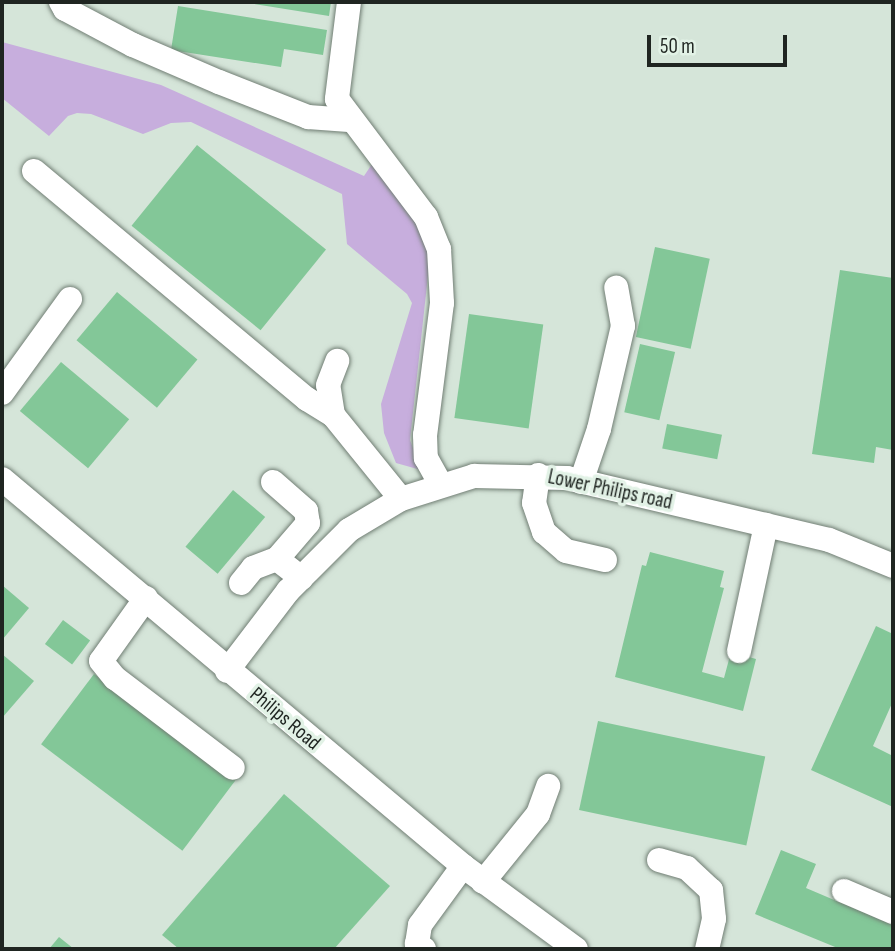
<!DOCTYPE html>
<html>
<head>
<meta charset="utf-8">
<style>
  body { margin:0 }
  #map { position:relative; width:895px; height:951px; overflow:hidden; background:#d5e5d9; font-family:"Sofia Sans Condensed",sans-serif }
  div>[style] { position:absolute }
  .green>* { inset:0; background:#c7aedd }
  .building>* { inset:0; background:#83c798; transform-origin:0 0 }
  .roads { filter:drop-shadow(0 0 2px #717e74) drop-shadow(0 0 2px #717e74) }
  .minor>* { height:24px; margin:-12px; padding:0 12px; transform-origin:12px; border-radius:12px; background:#fff }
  span { translate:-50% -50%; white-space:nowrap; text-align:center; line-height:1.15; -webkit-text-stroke:7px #e2f2e6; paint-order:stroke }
  .street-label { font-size:21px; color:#1f2521 }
  .frame { position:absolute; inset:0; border:4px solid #1f2521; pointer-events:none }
  .scale { position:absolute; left:647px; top:35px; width:140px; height:32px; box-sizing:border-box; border:4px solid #1f2521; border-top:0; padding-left:9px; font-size:21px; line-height:24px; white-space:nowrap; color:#1f2521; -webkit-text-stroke:5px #e2f2e6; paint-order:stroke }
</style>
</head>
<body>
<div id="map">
  <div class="green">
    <div style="clip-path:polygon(2px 42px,161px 85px,364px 176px,374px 161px,399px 188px,431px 248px,410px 440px,421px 470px,396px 463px,384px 433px,381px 404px,412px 303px,407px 294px,347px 244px,342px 194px,191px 122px,171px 123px,143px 134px,91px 114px,77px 113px,68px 116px,49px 136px,2px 98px)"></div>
  </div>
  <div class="building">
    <div style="clip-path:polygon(242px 2px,331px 2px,329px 16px)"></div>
    <div style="clip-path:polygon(178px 6px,327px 30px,323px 55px,284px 49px,281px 67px,171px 50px)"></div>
    <div style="left:197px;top:145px;width:166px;height:104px;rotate:39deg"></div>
    <div style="left:655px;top:247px;width:56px;height:92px;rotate:12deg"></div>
    <div style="clip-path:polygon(840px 270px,893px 278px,893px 450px,876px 447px,874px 463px,812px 454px)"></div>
    <div style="left:117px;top:292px;width:105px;height:63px;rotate:40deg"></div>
    <div style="left:469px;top:314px;width:75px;height:105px;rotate:8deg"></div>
    <div style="left:640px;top:344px;width:36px;height:70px;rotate:13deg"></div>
    <div style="left:61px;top:362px;width:89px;height:64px;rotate:40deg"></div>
    <div style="left:667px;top:424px;width:56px;height:25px;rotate:11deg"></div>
    <div style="left:233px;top:490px;width:42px;height:74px;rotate:40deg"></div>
    <div style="clip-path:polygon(650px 552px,724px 571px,720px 587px,724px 588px,702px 672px,724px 678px,731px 652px,756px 659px,743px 711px,615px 677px,642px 565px,646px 566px)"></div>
    <div style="clip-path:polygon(2px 585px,29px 608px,2px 640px)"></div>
    <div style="left:63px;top:620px;width:34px;height:30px;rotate:37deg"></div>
    <div style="clip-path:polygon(876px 626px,893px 634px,893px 701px,873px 746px,893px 756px,893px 807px,811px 770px)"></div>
    <div style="clip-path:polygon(2px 654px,34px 681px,2px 718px)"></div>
    <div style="left:94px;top:674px;width:177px;height:88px;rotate:37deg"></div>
    <div style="left:598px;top:721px;width:171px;height:91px;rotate:12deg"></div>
    <div style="clip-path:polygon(284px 794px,390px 886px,334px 949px,179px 949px,162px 935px)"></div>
    <div style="clip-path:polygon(781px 850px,816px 864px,806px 888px,893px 925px,893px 949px,840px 949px,755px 914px)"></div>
    <div style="clip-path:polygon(59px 937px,74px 949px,49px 949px)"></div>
  </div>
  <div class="roads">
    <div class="minor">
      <div style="left:61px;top:2px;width:8px;rotate:60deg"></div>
      <div style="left:65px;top:9px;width:77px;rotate:27.9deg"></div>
      <div style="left:133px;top:45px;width:94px;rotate:23.3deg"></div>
      <div style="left:219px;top:82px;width:96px;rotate:21.5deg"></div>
      <div style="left:308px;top:117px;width:41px;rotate:4.2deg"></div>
      <div style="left:349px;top:2px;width:98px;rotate:97.1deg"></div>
      <div style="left:337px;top:99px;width:148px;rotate:53deg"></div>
      <div style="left:426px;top:217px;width:35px;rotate:68deg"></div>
      <div style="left:439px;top:249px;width:54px;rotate:86.8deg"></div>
      <div style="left:442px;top:303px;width:133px;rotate:97.3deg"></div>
      <div style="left:425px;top:435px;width:23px;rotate:88deg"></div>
      <div style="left:426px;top:458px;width:29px;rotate:61deg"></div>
      <div style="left:34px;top:171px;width:356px;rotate:39.9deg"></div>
      <div style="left:307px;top:399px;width:31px;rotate:32deg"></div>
      <div style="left:333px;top:415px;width:108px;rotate:51deg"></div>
      <div style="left:2px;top:393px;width:116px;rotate:-54.1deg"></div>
      <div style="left:333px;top:415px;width:30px;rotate:-99deg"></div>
      <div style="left:328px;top:385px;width:26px;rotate:-69deg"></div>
      <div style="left:538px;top:475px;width:28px;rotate:98deg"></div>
      <div style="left:534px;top:503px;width:31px;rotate:71deg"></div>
      <div style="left:544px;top:532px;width:29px;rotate:41deg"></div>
      <div style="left:566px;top:551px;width:40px;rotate:13deg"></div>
      <div style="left:2px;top:479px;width:602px;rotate:40.01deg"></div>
      <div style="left:463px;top:866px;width:140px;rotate:36.3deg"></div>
      <div style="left:273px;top:482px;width:44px;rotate:41.3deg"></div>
      <div style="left:306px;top:511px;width:12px;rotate:81deg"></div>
      <div style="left:308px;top:523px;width:48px;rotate:130.7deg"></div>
      <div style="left:277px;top:559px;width:31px;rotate:38deg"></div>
      <div style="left:581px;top:482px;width:56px;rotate:-71.2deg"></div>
      <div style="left:599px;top:429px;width:106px;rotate:-76.9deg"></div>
      <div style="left:623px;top:326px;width:39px;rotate:-100deg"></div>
      <div style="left:241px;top:583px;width:19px;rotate:-51deg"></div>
      <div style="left:253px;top:568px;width:26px;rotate:-21deg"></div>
      <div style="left:146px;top:598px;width:77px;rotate:125.5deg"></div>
      <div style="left:101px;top:661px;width:22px;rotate:51deg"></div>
      <div style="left:115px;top:678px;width:148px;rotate:37.3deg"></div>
      <div style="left:739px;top:651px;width:129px;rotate:-77.9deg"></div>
      <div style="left:227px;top:671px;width:101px;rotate:-52.7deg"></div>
      <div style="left:288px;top:591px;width:86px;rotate:-45deg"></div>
      <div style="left:349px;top:530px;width:61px;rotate:-30.8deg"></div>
      <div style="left:401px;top:499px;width:77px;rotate:-17.5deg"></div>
      <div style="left:474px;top:476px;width:93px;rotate:1.2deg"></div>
      <div style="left:567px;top:478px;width:269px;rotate:13.3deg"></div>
      <div style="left:829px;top:540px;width:69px;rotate:22.1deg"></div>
      <div style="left:659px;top:860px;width:29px;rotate:16deg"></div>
      <div style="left:687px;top:868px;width:33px;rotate:43deg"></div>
      <div style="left:711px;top:890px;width:29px;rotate:84deg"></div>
      <div style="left:714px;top:919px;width:31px;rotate:103deg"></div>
      <div style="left:483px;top:882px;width:87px;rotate:-51deg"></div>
      <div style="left:538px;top:814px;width:30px;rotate:-70deg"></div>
      <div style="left:844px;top:891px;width:53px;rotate:23.2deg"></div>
      <div style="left:424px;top:949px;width:9px;rotate:-144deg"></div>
      <div style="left:417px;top:944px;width:19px;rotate:-81deg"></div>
      <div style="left:420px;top:925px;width:73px;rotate:-53.9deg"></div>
    </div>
  </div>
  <div class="street-label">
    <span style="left:610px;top:490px;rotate:12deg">Lower Philips road</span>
    <span style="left:285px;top:719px;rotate:40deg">Philips Road</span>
  </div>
  <div class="frame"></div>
  <div class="scale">50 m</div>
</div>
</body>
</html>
